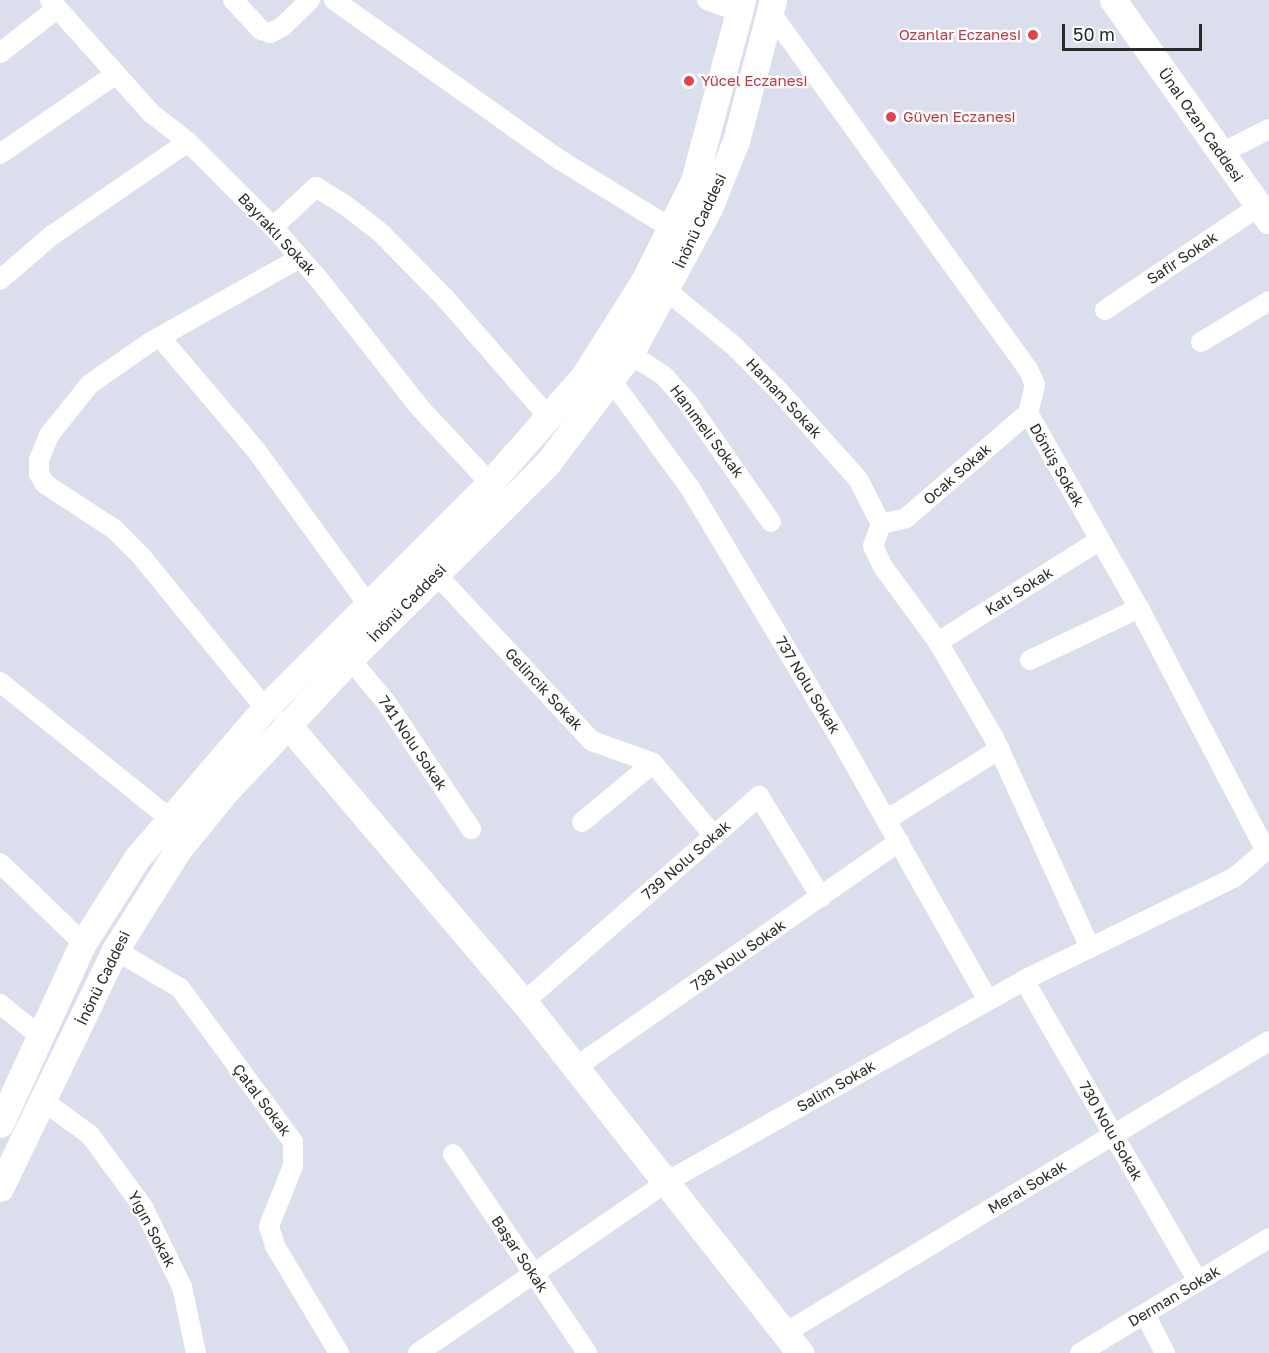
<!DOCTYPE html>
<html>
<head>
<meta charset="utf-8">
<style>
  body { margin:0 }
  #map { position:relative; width:1269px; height:1353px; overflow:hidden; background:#dbdeec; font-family:"Golos Text",sans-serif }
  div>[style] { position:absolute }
  .street>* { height:20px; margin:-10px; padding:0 10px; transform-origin:10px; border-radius:10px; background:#fff }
  .secondary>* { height:27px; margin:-13.5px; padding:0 13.5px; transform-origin:13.5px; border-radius:13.5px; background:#fff }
  .dots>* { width:16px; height:16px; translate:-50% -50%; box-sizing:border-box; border:3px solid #fff; border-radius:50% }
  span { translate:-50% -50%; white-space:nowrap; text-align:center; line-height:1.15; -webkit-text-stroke:4.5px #fff; paint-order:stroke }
  .health-label { font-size:15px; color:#be3a42 }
  .right { translate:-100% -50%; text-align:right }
  .left { translate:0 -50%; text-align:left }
  .street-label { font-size:15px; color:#2a2a2a }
  .scale { position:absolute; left:1062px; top:24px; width:140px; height:27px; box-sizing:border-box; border:3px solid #2a2a2a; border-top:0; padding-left:8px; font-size:18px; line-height:21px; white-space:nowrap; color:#2a2a2a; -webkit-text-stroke:4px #fff; paint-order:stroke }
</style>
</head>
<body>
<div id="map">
  <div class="street">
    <div style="left:50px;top:0;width:152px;rotate:48.2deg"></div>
    <div style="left:151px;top:113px;width:47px;rotate:38.1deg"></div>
    <div style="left:188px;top:142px;width:120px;rotate:45deg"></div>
    <div style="left:273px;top:227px;width:67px;rotate:48.7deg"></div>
    <div style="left:317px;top:277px;width:168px;rotate:51.8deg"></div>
    <div style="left:421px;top:409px;width:101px;rotate:47deg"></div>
    <div style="left:233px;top:0;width:41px;rotate:47deg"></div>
    <div style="left:261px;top:30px;width:9px;rotate:18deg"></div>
    <div style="left:270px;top:33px;width:13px;rotate:-27deg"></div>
    <div style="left:282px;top:27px;width:39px;rotate:-44deg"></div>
    <div style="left:334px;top:0;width:277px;rotate:35.3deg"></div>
    <div style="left:560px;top:160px;width:130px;rotate:31.5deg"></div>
    <div style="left:707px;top:0;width:35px;rotate:20deg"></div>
    <div style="left:771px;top:13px;width:439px;rotate:54.2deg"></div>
    <div style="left:1028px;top:369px;width:17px;rotate:66deg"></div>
    <div style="left:1035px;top:385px;width:29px;rotate:104deg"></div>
    <div style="left:1028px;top:413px;width:224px;rotate:60.4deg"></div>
    <div style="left:1139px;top:608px;width:274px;rotate:62.4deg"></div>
    <div style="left:0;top:53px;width:70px;rotate:-38deg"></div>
    <div style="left:0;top:154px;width:141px;rotate:-34.6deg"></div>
    <div style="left:1220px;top:154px;width:55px;rotate:-27deg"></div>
    <div style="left:273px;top:227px;width:59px;rotate:-42.9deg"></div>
    <div style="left:316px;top:187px;width:34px;rotate:32deg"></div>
    <div style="left:345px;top:205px;width:44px;rotate:37.6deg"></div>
    <div style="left:380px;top:232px;width:93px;rotate:45.4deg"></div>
    <div style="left:445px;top:298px;width:160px;rotate:49deg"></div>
    <div style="left:0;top:280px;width:67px;rotate:-40.8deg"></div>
    <div style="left:51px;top:236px;width:166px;rotate:-34.5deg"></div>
    <div style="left:666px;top:290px;width:87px;rotate:39.4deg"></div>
    <div style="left:733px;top:345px;width:65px;rotate:45deg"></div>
    <div style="left:779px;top:391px;width:118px;rotate:48.1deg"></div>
    <div style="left:858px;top:479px;width:51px;rotate:62.9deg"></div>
    <div style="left:1105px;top:310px;width:186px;rotate:-34deg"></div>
    <div style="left:160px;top:337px;width:148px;rotate:49.7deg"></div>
    <div style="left:256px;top:450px;width:191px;rotate:54.1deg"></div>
    <div style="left:1201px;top:342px;width:79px;rotate:-31.1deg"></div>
    <div style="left:630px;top:354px;width:40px;rotate:32.9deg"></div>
    <div style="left:664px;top:376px;width:36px;rotate:48deg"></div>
    <div style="left:688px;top:403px;width:145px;rotate:55.1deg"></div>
    <div style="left:611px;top:380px;width:134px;rotate:53.8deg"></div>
    <div style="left:690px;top:488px;width:298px;rotate:59.1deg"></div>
    <div style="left:843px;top:744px;width:294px;rotate:60.5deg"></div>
    <div style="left:881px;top:524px;width:23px;rotate:110deg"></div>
    <div style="left:873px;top:546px;width:23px;rotate:65deg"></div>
    <div style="left:883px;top:567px;width:93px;rotate:53.7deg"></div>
    <div style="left:938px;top:642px;width:111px;rotate:59.7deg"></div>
    <div style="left:994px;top:738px;width:231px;rotate:65.4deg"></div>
    <div style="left:881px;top:524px;width:26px;rotate:-13deg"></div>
    <div style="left:906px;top:518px;width:161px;rotate:-40.7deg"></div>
    <div style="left:436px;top:574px;width:229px;rotate:47deg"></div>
    <div style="left:592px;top:741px;width:65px;rotate:19.8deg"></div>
    <div style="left:653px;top:763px;width:95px;rotate:50.1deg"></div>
    <div style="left:938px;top:642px;width:191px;rotate:-32.2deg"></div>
    <div style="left:350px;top:659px;width:56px;rotate:50.1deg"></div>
    <div style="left:386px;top:702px;width:153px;rotate:56.2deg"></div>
    <div style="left:1030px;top:660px;width:121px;rotate:-25.5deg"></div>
    <div style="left:0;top:682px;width:217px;rotate:38.8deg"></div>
    <div style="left:265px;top:708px;width:196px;rotate:-129.2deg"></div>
    <div style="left:141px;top:556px;width:38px;rotate:-135deg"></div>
    <div style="left:114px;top:529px;width:82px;rotate:-146.9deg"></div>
    <div style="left:45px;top:484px;width:12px;rotate:-121deg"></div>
    <div style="left:39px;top:474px;width:14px;rotate:-90deg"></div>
    <div style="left:39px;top:460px;width:27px;rotate:-68deg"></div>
    <div style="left:49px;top:435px;width:65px;rotate:-51.2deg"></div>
    <div style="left:90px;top:384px;width:72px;rotate:-34.8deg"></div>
    <div style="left:149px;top:343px;width:171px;rotate:-29.4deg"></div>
    <div style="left:886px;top:820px;width:134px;rotate:-31.9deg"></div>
    <div style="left:582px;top:822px;width:92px;rotate:-39.7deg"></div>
    <div style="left:0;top:863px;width:115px;rotate:43.9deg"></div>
    <div style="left:115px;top:950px;width:75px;rotate:30.3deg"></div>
    <div style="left:180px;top:988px;width:191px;rotate:53.7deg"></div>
    <div style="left:293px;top:1142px;width:24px;rotate:90deg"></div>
    <div style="left:293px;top:1166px;width:65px;rotate:111.8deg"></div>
    <div style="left:269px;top:1226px;width:21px;rotate:73deg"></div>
    <div style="left:275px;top:1246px;width:125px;rotate:59.1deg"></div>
    <div style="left:1024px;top:980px;width:348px;rotate:60deg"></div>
    <div style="left:524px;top:1002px;width:313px;rotate:-41.2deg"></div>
    <div style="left:759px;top:796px;width:119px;rotate:58.5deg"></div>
    <div style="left:0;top:1004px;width:51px;rotate:38.7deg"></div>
    <div style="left:576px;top:1067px;width:394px;rotate:-34.9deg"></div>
    <div style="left:45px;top:1102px;width:56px;rotate:36.3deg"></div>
    <div style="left:90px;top:1135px;width:89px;rotate:53.6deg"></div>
    <div style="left:143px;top:1207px;width:89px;rotate:64deg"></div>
    <div style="left:182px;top:1287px;width:67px;rotate:78deg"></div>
    <div style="left:453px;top:1154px;width:240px;rotate:56deg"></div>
    <div style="left:1145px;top:1314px;width:44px;rotate:62.9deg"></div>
    <div style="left:785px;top:1333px;width:565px;rotate:-31.1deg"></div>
    <div style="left:418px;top:1353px;width:303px;rotate:-34.5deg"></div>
    <div style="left:668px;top:1181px;width:409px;rotate:-29.4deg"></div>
    <div style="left:1024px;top:980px;width:235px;rotate:-26deg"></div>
    <div style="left:1235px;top:877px;width:45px;rotate:-40.5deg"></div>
    <div style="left:1080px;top:1353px;width:221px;rotate:-31.3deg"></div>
  </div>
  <div class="secondary">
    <div style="left:1113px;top:0;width:270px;rotate:54.7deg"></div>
    <div style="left:287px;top:724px;width:365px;rotate:49.6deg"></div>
    <div style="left:524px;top:1002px;width:447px;rotate:51.8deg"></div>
    <div style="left:0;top:1124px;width:199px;rotate:-65.4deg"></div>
    <div style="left:83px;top:943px;width:101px;rotate:-57.6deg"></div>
    <div style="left:137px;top:858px;width:197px;rotate:-49.5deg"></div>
    <div style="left:265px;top:708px;width:318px;rotate:-45deg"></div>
    <div style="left:490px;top:483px;width:142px;rotate:-48.7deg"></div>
    <div style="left:584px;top:376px;width:112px;rotate:-57.7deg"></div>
    <div style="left:644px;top:281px;width:112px;rotate:-63.4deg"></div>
    <div style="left:694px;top:181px;width:187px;rotate:-75.1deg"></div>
    <div style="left:0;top:1188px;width:264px;rotate:-64.2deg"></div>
    <div style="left:115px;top:950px;width:118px;rotate:-57.8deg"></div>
    <div style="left:178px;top:850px;width:76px;rotate:-50.9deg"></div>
    <div style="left:226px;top:791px;width:181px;rotate:-46.8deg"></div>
    <div style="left:350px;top:659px;width:277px;rotate:-44.7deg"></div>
    <div style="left:547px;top:464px;width:138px;rotate:-53deg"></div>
    <div style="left:630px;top:354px;width:166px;rotate:-61.6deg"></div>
    <div style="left:709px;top:208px;width:72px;rotate:-68.1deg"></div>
    <div style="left:736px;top:141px;width:146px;rotate:-75.3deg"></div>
  </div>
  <div class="dots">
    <div style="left:1033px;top:35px;background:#e0444e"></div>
    <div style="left:689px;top:81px;background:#e0444e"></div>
    <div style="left:891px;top:117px;background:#e0444e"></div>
  </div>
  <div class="health-label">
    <span class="right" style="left:1021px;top:35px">Ozanlar Eczanesi</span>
    <span class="left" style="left:701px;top:81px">Yücel Eczanesi</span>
    <span class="left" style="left:903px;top:117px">Güven Eczanesi</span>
  </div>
  <div class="street-label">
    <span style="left:1201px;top:125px;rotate:55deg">Ünal Ozan Caddesi</span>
    <span style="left:700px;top:221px;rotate:-65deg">İnönü Caddesi</span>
    <span style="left:277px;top:234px;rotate:47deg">Bayraklı Sokak</span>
    <span style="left:1182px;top:258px;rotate:-34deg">Safir Sokak</span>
    <span style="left:784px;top:398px;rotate:47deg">Hamam Sokak</span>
    <span style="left:707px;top:431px;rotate:53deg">Hanımeli Sokak</span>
    <span style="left:1057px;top:465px;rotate:60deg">Dönüş Sokak</span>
    <span style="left:957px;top:474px;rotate:-41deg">Ocak Sokak</span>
    <span style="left:1019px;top:591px;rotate:-32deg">Katı Sokak</span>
    <span style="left:407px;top:603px;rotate:-45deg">İnönü Caddesi</span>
    <span style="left:808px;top:685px;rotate:59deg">737 Nolu Sokak</span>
    <span style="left:544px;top:689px;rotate:47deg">Gelincik Sokak</span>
    <span style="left:413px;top:743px;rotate:56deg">741 Nolu Sokak</span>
    <span style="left:686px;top:860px;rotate:-41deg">739 Nolu Sokak</span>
    <span style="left:738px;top:955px;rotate:-35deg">738 Nolu Sokak</span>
    <span style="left:103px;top:978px;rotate:-64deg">İnönü Caddesi</span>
    <span style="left:836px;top:1086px;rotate:-30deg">Salim Sokak</span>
    <span style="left:262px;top:1100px;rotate:53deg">Çatal Sokak</span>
    <span style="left:1111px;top:1131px;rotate:60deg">730 Nolu Sokak</span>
    <span style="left:1027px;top:1187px;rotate:-31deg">Meral Sokak</span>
    <span style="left:152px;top:1229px;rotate:62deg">Yığın Sokak</span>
    <span style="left:520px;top:1254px;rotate:56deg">Başar Sokak</span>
    <span style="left:1174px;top:1296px;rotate:-31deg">Derman Sokak</span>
  </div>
  <div class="scale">50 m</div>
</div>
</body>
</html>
